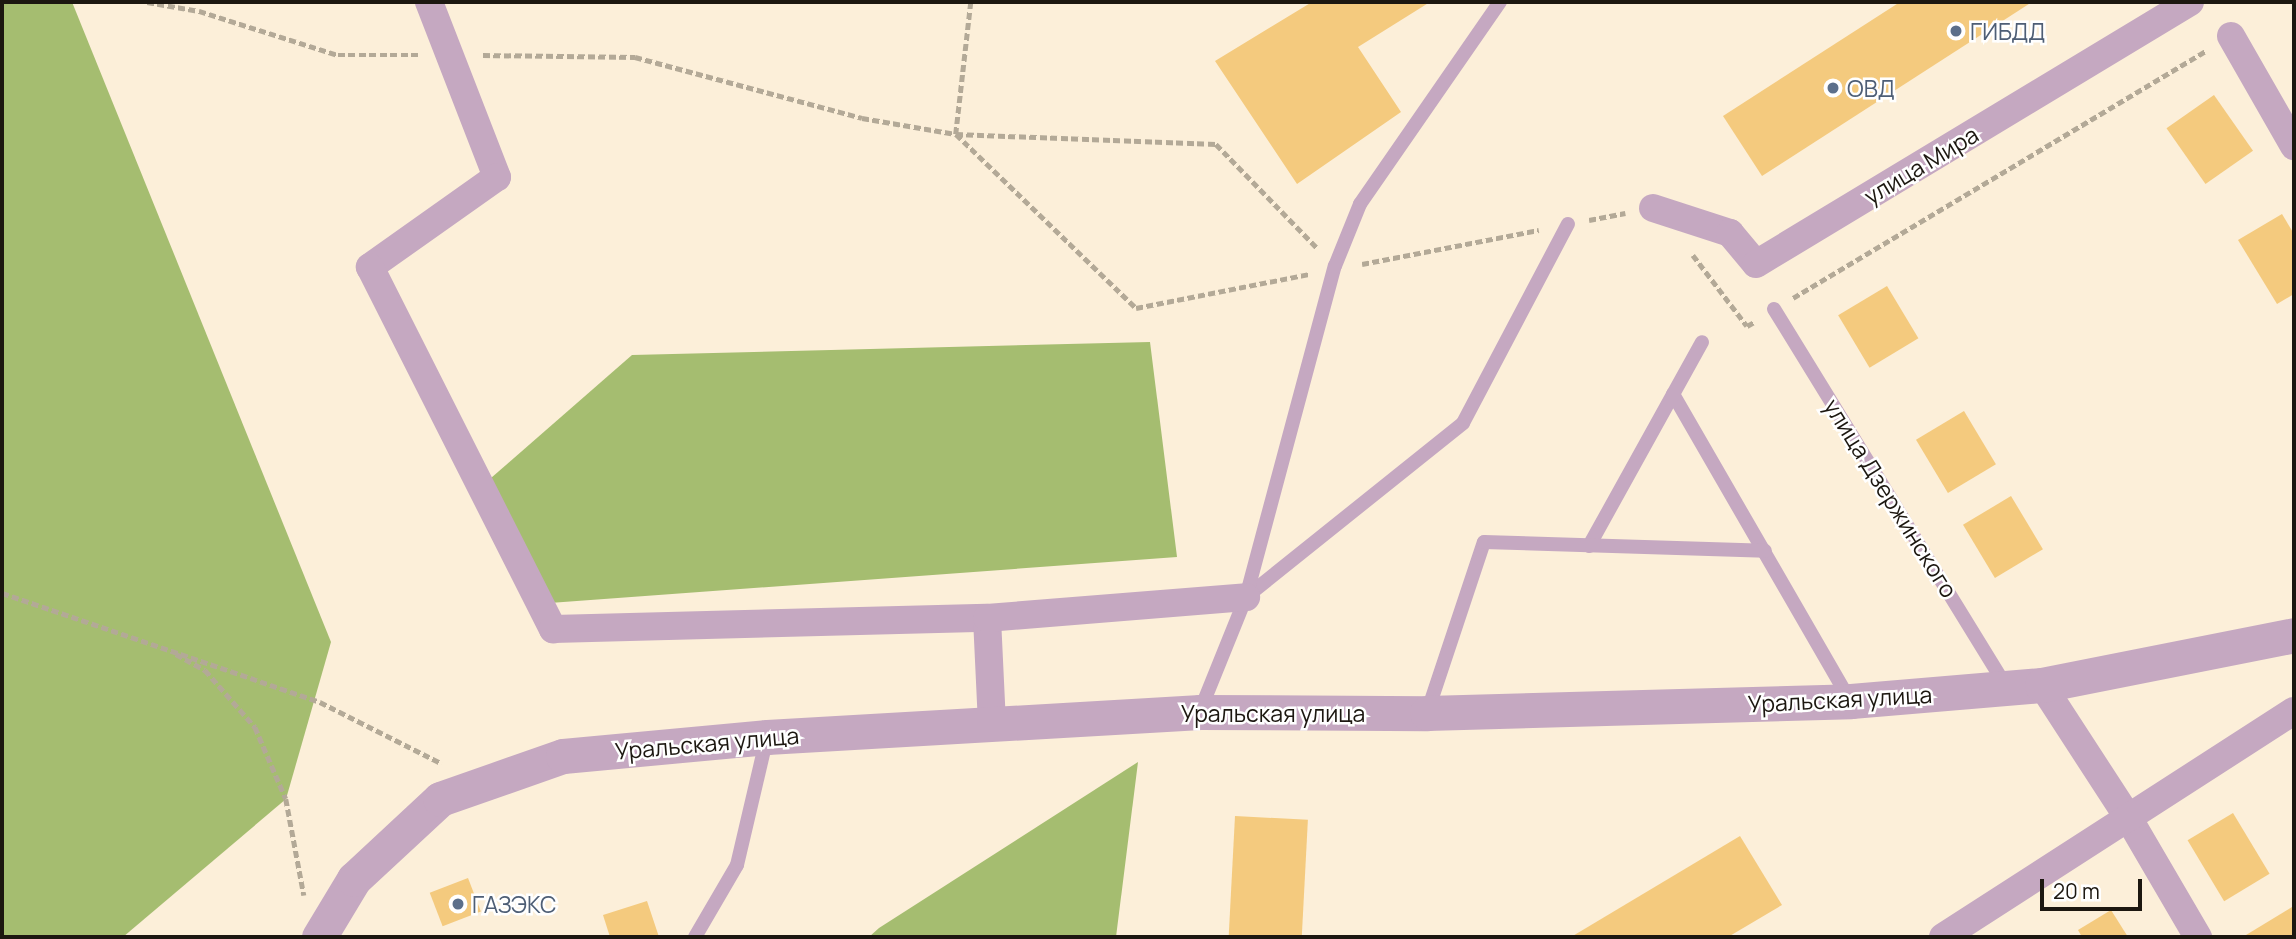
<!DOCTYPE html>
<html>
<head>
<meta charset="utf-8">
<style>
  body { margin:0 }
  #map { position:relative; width:2296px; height:939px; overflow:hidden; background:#fcefd9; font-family:Manrope,sans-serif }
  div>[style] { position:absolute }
  .forest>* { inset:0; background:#a5bd70 }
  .building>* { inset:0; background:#f4ca7e; transform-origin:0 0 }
  .path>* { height:4.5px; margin-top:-2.25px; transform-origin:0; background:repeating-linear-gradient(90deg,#b3a997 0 7px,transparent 0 10.5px) }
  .service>* { height:14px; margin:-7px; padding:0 7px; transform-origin:7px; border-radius:7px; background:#c5a8c1 }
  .minor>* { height:28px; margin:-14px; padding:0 14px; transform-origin:14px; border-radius:14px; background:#c5a8c1 }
  .tertiary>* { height:35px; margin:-17.5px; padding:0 17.5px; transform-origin:17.5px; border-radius:17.5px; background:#c5a8c1 }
  .dots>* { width:19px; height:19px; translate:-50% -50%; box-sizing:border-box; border:4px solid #fff; border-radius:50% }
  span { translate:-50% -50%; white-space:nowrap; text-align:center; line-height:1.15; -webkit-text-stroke:5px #fff; paint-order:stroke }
  .service-label { font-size:23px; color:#4e5e75 }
  .left { translate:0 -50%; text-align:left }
  .street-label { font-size:23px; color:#1c1710 }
  .frame { position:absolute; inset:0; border:4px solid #1c1710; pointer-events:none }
  .scale { position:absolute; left:2040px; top:879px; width:102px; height:32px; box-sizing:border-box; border:4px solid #1c1710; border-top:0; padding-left:9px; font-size:21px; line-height:24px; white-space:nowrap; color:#1c1710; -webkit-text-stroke:5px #fff; paint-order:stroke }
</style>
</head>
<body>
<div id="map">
  <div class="forest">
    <div style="clip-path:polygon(2px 2px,72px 2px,331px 642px,286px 799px,123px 937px,2px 937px)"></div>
    <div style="clip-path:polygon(1150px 342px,1177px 557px,536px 604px,491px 478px,632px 355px)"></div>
    <div style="clip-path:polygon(1138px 762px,1116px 937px,869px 937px,879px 928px)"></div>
  </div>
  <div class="building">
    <div style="clip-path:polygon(1312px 2px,1430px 2px,1358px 47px,1401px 112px,1297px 184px,1215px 61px)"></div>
    <div style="clip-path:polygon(1900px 2px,2032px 2px,1762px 176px,1723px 116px)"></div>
    <div style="left:2214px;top:95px;width:68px;height:58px;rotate:55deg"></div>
    <div style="clip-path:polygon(2282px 214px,2294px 234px,2294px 294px,2277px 304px,2238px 240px)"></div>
    <div style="left:1887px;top:286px;width:61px;height:57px;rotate:59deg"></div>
    <div style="left:1964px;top:411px;width:62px;height:56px;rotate:59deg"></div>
    <div style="left:2011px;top:496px;width:62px;height:56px;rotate:59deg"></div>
    <div style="left:2233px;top:813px;width:71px;height:53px;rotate:59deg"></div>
    <div style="left:1235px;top:816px;width:73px;height:121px;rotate:3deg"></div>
    <div style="clip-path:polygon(1740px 836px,1782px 905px,1728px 937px,1571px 937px)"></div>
    <div style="left:468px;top:878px;width:36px;height:41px;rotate:69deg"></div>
    <div style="clip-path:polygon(647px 901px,659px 937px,610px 937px,603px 915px)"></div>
    <div style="clip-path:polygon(2292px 907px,2294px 937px,2248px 937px,2246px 935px)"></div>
    <div style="clip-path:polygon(2111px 910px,2128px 937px,2082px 937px,2078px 930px)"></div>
  </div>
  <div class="path">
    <div style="left:147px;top:2px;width:53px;rotate:9.8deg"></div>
    <div style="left:199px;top:11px;width:146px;rotate:17.6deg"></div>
    <div style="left:338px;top:55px;width:80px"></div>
    <div style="left:971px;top:2px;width:133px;rotate:96.5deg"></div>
    <div style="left:956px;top:134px;width:260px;rotate:2.2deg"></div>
    <div style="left:1216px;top:144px;width:146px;rotate:45.8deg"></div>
    <div style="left:483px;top:55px;width:152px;rotate:0.8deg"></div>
    <div style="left:635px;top:57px;width:235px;rotate:15deg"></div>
    <div style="left:862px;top:118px;width:95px;rotate:9.7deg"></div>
    <div style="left:956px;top:134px;width:250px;rotate:44deg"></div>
    <div style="left:1136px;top:308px;width:176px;rotate:-11.1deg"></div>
    <div style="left:1589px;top:220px;width:37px;rotate:-11deg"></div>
    <div style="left:1693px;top:255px;width:89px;rotate:52.7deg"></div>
    <div style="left:1747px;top:326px;width:10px;rotate:-29deg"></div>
    <div style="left:1362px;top:264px;width:180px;rotate:-10.9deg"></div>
    <div style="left:1793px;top:298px;width:481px;rotate:-30.9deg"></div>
    <div style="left:2px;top:593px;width:336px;rotate:18.9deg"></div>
    <div style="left:320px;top:702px;width:136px;rotate:26.8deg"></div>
    <div style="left:176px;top:654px;width:33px;rotate:29deg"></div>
    <div style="left:205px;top:670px;width:76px;rotate:48.7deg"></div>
    <div style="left:255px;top:727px;width:78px;rotate:66.7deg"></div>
    <div style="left:286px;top:799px;width:98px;rotate:79.4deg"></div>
  </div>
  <div class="service">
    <div style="left:1774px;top:309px;width:443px;rotate:58.4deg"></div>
    <div style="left:1673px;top:394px;width:354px;rotate:60deg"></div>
    <div style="left:1589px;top:546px;width:233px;rotate:-61deg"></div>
    <div style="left:1246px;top:597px;width:278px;rotate:-38.7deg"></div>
    <div style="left:1463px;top:423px;width:225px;rotate:-62.2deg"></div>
    <div style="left:1200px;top:711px;width:123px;rotate:-68deg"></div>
    <div style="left:1246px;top:597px;width:343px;rotate:-75deg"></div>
    <div style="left:1335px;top:266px;width:67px;rotate:-68deg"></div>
    <div style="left:1360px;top:204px;width:246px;rotate:-55.3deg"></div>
    <div style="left:1427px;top:713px;width:180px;rotate:-71.6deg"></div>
    <div style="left:1484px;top:542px;width:281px;rotate:1.8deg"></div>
    <div style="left:695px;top:937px;width:83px;rotate:-59.7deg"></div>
    <div style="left:737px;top:865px;width:131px;rotate:-76.8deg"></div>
  </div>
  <div class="minor">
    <div style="left:429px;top:2px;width:188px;rotate:68.8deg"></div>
    <div style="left:497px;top:177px;width:156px;rotate:144.7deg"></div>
    <div style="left:370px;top:267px;width:406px;rotate:63.2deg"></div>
    <div style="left:553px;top:629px;width:434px;rotate:-1.5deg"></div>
    <div style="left:2231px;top:36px;width:127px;rotate:60.2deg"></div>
    <div style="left:1653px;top:208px;width:81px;rotate:18deg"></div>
    <div style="left:1730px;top:233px;width:40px;rotate:50deg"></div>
    <div style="left:1756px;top:264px;width:507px;rotate:-31.12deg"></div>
    <div style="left:2042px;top:685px;width:160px;rotate:57deg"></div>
    <div style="left:2129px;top:819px;width:137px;rotate:59.7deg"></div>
    <div style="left:992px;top:724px;width:106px;rotate:-92.7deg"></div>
    <div style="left:987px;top:618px;width:260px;rotate:-4.6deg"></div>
    <div style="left:1943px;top:937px;width:417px;rotate:-32.8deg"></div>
  </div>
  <div class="tertiary">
    <div style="left:319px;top:937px;width:68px;rotate:-58.9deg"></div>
    <div style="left:354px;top:879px;width:117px;rotate:-42.9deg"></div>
    <div style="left:440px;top:799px;width:130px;rotate:-19.3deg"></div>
    <div style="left:563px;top:756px;width:205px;rotate:-5.3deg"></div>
    <div style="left:767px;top:737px;width:434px;rotate:-3.3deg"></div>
    <div style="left:1200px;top:712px;width:227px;rotate:0.3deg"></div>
    <div style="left:1427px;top:713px;width:424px;rotate:-1.6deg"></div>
    <div style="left:1851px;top:701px;width:192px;rotate:-4.8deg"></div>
    <div style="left:2042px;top:685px;width:257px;rotate:-11.2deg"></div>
  </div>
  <div class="dots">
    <div style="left:1956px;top:31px;background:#5c6f8a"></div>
    <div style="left:1833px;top:88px;background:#5c6f8a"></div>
    <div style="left:458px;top:904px;background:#5c6f8a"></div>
  </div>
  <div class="service-label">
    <span class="left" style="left:1970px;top:31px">ГИБДД</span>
    <span class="left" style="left:1847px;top:88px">ОВД</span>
    <span class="left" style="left:472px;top:904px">ГАЗЭКС</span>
  </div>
  <div class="street-label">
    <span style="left:1921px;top:165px;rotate:-31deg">улица Мира</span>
    <span style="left:1891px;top:498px;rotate:58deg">улица Дзержинского</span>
    <span style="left:1840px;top:699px;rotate:-3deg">Уральская улица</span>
    <span style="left:1273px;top:713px">Уральская улица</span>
    <span style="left:707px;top:743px;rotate:-5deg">Уральская улица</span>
  </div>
  <div class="frame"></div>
  <div class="scale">20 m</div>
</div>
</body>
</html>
